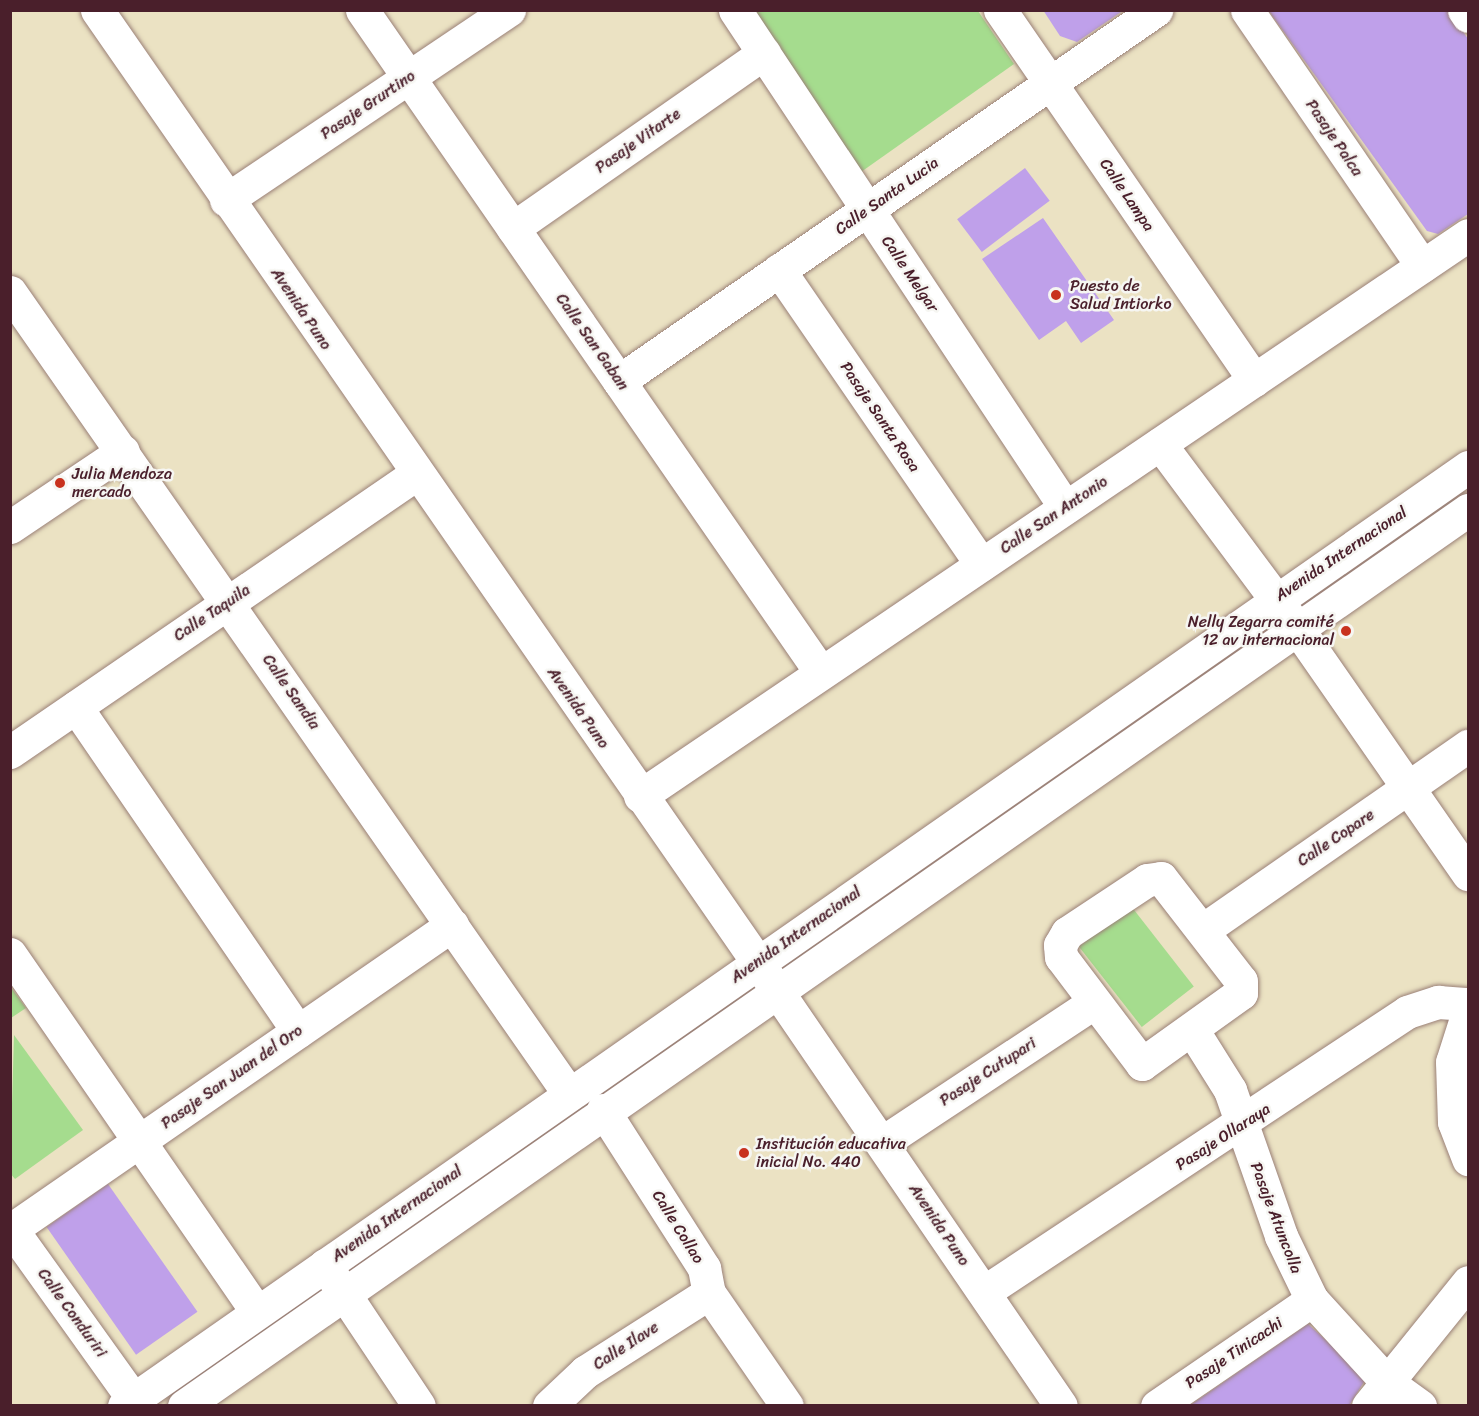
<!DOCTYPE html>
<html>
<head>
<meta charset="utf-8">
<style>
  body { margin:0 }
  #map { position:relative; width:1479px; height:1416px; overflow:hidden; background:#ebe2c3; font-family:Sriracha,sans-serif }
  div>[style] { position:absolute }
  .green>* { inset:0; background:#a5dc8e; transform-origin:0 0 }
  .building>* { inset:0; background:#bfa0ea; transform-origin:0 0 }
  .roads { filter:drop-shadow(0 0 2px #9a8077) drop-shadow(0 0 2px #9a8077) }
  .minor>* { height:33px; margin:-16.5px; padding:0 16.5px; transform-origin:16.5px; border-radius:16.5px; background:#fff }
  .tertiary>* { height:33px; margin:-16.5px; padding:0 16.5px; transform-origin:16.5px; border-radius:16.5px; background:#fff }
  .secondary>* { height:33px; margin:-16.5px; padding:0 16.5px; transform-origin:16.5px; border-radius:16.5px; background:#fff }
  .dots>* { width:16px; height:16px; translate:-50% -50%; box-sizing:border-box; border:3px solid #f6f6f2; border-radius:50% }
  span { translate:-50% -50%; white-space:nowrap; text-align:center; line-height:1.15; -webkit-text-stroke:5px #f6f6f2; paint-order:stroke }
  .street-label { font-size:16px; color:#4a1f2b }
  .poi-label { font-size:16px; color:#4a1f2b }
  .left { translate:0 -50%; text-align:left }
  .right { translate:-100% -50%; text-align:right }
  .frame { position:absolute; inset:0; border:12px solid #4a1f2b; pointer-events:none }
</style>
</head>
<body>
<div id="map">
  <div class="green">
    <div style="clip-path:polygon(752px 11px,978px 11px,1014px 64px,861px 172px)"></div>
    <div style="left:1131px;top:906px;width:102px;height:66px;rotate:52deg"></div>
    <div style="clip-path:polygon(10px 986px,26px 1008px,11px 1018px,10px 1018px)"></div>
    <div style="clip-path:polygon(14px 1035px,83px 1130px,15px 1179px,10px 1173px)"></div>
  </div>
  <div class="building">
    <div style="clip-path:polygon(1043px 10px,1124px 10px,1077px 42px,1060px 36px)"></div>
    <div style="clip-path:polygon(1268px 10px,1449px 10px,1468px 39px,1468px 214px,1438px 234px,1427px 231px)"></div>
    <div style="left:1025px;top:168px;width:41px;height:85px;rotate:53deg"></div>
    <div style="clip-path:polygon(1043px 218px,1114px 320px,1081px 343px,1066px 321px,1039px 340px,982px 259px)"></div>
    <div style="left:108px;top:1184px;width:156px;height:75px;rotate:55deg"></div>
    <div style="clip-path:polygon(1308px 1324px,1367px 1377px,1349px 1406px,1189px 1406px)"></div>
  </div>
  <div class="roads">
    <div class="minor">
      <div style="left:362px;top:10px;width:806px;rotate:55.3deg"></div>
      <div style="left:735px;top:10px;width:597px;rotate:56.42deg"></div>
      <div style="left:1000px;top:10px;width:449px;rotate:55.5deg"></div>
      <div style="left:1247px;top:10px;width:310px;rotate:55.6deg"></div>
      <div style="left:1464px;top:10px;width:7px;rotate:56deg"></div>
      <div style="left:226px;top:200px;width:341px;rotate:-33.9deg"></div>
      <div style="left:513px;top:228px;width:306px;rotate:-34.9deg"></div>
      <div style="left:779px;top:270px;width:357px;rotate:55.5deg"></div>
      <div style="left:10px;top:292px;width:978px;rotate:55.12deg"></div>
      <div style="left:619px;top:381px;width:653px;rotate:-34.64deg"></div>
      <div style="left:1160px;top:444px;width:229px;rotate:53.3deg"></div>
      <div style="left:1297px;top:628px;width:300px;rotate:55.2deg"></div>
      <div style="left:10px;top:527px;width:136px;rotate:-33.9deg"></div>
      <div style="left:76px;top:707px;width:393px;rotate:55.6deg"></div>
      <div style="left:10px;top:752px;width:490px;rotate:-34.4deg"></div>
      <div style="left:640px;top:796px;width:1000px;rotate:-34.12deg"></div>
      <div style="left:1161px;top:878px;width:130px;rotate:52.2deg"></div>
      <div style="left:1241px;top:981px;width:12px;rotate:90deg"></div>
      <div style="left:1241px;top:993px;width:122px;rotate:144.4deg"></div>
      <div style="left:1142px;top:1064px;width:134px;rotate:-127.1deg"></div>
      <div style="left:1061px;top:957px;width:12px;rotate:-95deg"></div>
      <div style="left:1060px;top:945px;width:14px;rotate:-60deg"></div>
      <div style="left:1067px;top:933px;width:96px;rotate:-33.5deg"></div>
      <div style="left:1147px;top:880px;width:14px;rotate:-8deg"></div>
      <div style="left:1203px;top:930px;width:323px;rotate:-34.8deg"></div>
      <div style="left:10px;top:954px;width:435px;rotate:55.4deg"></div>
      <div style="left:1468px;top:1012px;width:52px;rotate:107.7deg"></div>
      <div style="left:1452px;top:1062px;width:60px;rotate:88.1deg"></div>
      <div style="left:1454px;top:1122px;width:40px;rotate:69deg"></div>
      <div style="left:1193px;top:1031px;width:70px;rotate:57.9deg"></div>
      <div style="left:1230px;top:1090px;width:155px;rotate:70.7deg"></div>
      <div style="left:1281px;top:1236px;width:71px;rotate:64.2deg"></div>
      <div style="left:1312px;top:1300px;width:111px;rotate:47.6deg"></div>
      <div style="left:1387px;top:1382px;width:41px;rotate:36deg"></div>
      <div style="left:603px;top:1110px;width:188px;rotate:57.4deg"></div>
      <div style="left:704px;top:1268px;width:25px;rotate:79deg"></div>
      <div style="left:709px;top:1293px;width:137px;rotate:55.4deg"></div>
      <div style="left:883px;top:1142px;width:252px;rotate:-33.5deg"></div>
      <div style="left:10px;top:1227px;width:211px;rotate:54.4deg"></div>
      <div style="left:12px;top:1229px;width:535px;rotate:-34.64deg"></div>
      <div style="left:325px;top:1265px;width:169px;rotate:56.3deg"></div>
      <div style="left:984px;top:1292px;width:507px;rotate:-33.5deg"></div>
      <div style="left:1407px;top:1012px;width:33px;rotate:-18deg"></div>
      <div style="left:1438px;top:1002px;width:30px;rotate:4deg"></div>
      <div style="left:549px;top:1406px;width:50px;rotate:-43.4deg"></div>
      <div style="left:585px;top:1372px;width:147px;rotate:-32.5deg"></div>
      <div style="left:1157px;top:1406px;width:188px;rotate:-34.4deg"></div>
      <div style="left:1368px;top:1406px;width:159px;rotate:-51.1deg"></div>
    </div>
    <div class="tertiary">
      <div style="left:775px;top:988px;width:506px;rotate:55.62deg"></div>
    </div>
    <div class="secondary">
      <div style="left:97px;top:10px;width:1181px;rotate:55.25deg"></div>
      <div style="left:124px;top:1406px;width:1640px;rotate:-34.94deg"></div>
      <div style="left:184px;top:1406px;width:1566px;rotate:-34.91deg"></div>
    </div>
  </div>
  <div class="dots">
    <div style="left:1056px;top:295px;background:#c8321e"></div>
    <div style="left:60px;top:483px;background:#c8321e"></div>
    <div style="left:1346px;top:631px;background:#c8321e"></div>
    <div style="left:744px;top:1153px;background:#c8321e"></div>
  </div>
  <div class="street-label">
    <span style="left:368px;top:105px;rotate:-34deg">Pasaje Grurtino</span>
    <span style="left:1334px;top:138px;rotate:56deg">Pasaje Palca</span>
    <span style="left:638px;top:141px;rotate:-35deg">Pasaje Vitarte</span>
    <span style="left:1127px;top:195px;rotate:56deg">Calle Lampa</span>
    <span style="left:887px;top:196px;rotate:-35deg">Calle Santa Lucia</span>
    <span style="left:910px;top:274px;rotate:56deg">Calle Melgar</span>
    <span style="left:301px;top:309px;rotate:56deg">Avenida Puno</span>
    <span style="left:592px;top:342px;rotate:55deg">Calle San Gaban</span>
    <span style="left:880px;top:417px;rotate:56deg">Pasaje Santa Rosa</span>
    <span style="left:1054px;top:515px;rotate:-34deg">Calle San Antonio</span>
    <span style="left:1341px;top:554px;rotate:-34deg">Avenida Internacional</span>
    <span style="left:212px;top:613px;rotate:-34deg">Calle Taquila</span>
    <span style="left:291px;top:692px;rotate:55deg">Calle Sandia</span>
    <span style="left:578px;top:708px;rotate:55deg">Avenida Puno</span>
    <span style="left:1336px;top:838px;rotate:-34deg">Calle Copare</span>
    <span style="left:796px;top:935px;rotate:-35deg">Avenida Internacional</span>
    <span style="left:988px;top:1072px;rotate:-33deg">Pasaje Cutupari</span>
    <span style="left:232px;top:1077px;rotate:-35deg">Pasaje San Juan del Oro</span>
    <span style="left:1223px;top:1137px;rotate:-33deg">Pasaje Ollaraya</span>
    <span style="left:397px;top:1214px;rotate:-35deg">Avenida Internacional</span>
    <span style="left:1276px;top:1218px;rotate:69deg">Pasaje Atuncolla</span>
    <span style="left:939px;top:1225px;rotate:56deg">Avenida Puno</span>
    <span style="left:678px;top:1227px;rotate:58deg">Calle Collao</span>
    <span style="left:72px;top:1313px;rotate:54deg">Calle Conduriri</span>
    <span style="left:626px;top:1346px;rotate:-33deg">Calle Ilave</span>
    <span style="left:1234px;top:1353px;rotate:-34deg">Pasaje Tinicachi</span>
  </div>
  <div class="poi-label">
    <span class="left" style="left:1070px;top:295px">Puesto de<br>Salud Intiorko</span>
    <span class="left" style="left:72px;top:483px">Julia Mendoza<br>mercado</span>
    <span class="right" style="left:1334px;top:631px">Nelly Zegarra comité<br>12 av internacional</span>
    <span class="left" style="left:756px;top:1153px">Institución educativa<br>inicial No. 440</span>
  </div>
  <div class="frame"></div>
</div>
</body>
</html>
